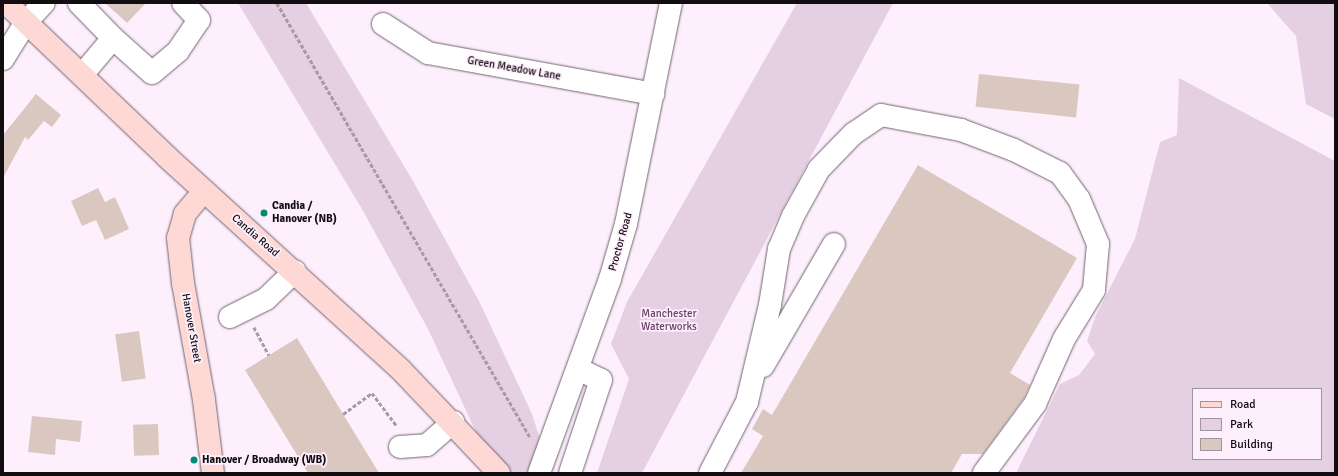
<!DOCTYPE html>
<html>
<head>
<meta charset="utf-8">
<style>
  body { margin:0 }
  #map { position:relative; width:1338px; height:476px; overflow:hidden; background:#feeffd; font-family:Signika,sans-serif }
  div>[style] { position:absolute }
  .green>* { inset:0; background:#e4cfe3 }
  .building>* { inset:0; background:#dac8c0; transform-origin:0 0 }
  .path>* { height:2.5px; margin-top:-1.25px; transform-origin:0; background:repeating-linear-gradient(90deg,#a69ba5 0 4px,transparent 0 6px) }
  .roads { filter:drop-shadow(0 0 1px #70646f) drop-shadow(0 0 1px #70646f) }
  .minor>* { height:22px; margin:-11px; padding:0 11px; transform-origin:11px; border-radius:11px; background:#fff }
  .major>* { height:22px; margin:-11px; padding:0 11px; transform-origin:11px; border-radius:11px; background:#fdd8d4 }
  .dots>* { width:11px; height:11px; translate:-50% -50%; box-sizing:border-box; border:2px solid #feeffd; border-radius:50% }
  span { translate:-50% -50%; white-space:nowrap; text-align:center; line-height:1.15; -webkit-text-stroke:3.5px #feeffd; paint-order:stroke }
  .street-label { font-size:11px; color:#110d11 }
  .poi-label { font-size:11px; color:#110d11; font-weight:700 }
  .left { translate:0 -50%; text-align:left }
  .park-label { font-size:11px; color:#693f68 }
  .frame { position:absolute; inset:0; border:4px solid #110d11; pointer-events:none }
  .legend { position:absolute; left:1192px; top:388px; width:130px; height:72px; box-sizing:border-box; background:#feeffd; border:1px solid #9f959f; margin:0; padding:5px 7px; list-style:none; font-size:12px; color:#110d11 }
  .legend li { display:flex; align-items:center; gap:8px; height:20px }
  .legend b { width:20px; border:1px solid #9f959f }
</style>
</head>
<body>
<div id="map">
  <div class="green">
    <div style="clip-path:polygon(238px 3px,306px 3px,413px 181px,480px 303px,532px 414px,551px 473px,490px 473px,477px 434px,428px 329px,362px 209px)"></div>
    <div style="clip-path:polygon(797px 3px,893px 3px,642px 473px,597px 473px,629px 379px,611px 344px,627px 302px)"></div>
    <div style="clip-path:polygon(1267px 3px,1335px 3px,1335px 119px,1306px 104px,1296px 36px)"></div>
    <div style="clip-path:polygon(evenodd,1179px 78px,1335px 161px,1335px 473px,1016px 473px,1060px 384px,1079px 375px,1095px 354px,1087px 341px,1095px 317px,1135px 239px,1160px 142px,1177px 135px,1179px 78px,1193px 389px,1321px 389px,1321px 459px,1193px 459px,1193px 389px)"></div>
  </div>
  <div class="building">
    <div style="clip-path:polygon(105px 3px,146px 3px,127px 23px)"></div>
    <div style="left:979px;top:74px;width:101px;height:33px;rotate:6deg"></div>
    <div style="clip-path:polygon(36px 94px,61px 115px,52px 127px,44px 121px,28px 140px,25px 137px,3px 178px,3px 135px)"></div>
    <div style="clip-path:polygon(918px 165px,1077px 258px,1010px 373px,1030px 385px,1024px 398px,983px 454px,962px 454px,951px 473px,741px 473px,763px 436px,752px 429px,763px 409px,772px 415px)"></div>
    <div style="clip-path:polygon(98px 188px,105px 202px,115px 197px,129px 229px,105px 240px,96px 220px,82px 226px,71px 201px)"></div>
    <div style="left:139px;top:331px;width:48px;height:24px;rotate:82deg"></div>
    <div style="clip-path:polygon(297px 338px,343px 414px,379px 473px,308px 473px,245px 370px)"></div>
    <div style="clip-path:polygon(32px 416px,82px 421px,80px 442px,56px 439px,55px 455px,28px 452px)"></div>
    <div style="left:158px;top:424px;width:31px;height:25px;rotate:88deg"></div>
  </div>
  <div class="path">
    <div style="left:277px;top:3px;width:502px;rotate:59.76deg"></div>
    <div style="left:254px;top:327px;width:32px;rotate:62deg"></div>
    <div style="left:343px;top:414px;width:36px;rotate:-36deg"></div>
    <div style="left:372px;top:393px;width:41px;rotate:52.9deg"></div>
  </div>
  <div class="roads">
    <div class="minor">
      <div style="left:79px;top:3px;width:49px;rotate:45.8deg"></div>
      <div style="left:113px;top:38px;width:52px;rotate:41.9deg"></div>
      <div style="left:152px;top:73px;width:34px;rotate:-40deg"></div>
      <div style="left:178px;top:51px;width:37px;rotate:-56deg"></div>
      <div style="left:199px;top:20px;width:23px;rotate:-133deg"></div>
      <div style="left:383px;top:24px;width:54px;rotate:32.8deg"></div>
      <div style="left:428px;top:53px;width:229px;rotate:10.3deg"></div>
      <div style="left:3px;top:59px;width:44px;rotate:-58.1deg"></div>
      <div style="left:26px;top:22px;width:26px;rotate:-47deg"></div>
      <div style="left:82px;top:75px;width:48px;rotate:-50deg"></div>
      <div style="left:230px;top:317px;width:40px;rotate:-26.6deg"></div>
      <div style="left:266px;top:299px;width:40px;rotate:-44deg"></div>
      <div style="left:763px;top:366px;width:141px;rotate:-59.8deg"></div>
      <div style="left:400px;top:447px;width:27px;rotate:-4deg"></div>
      <div style="left:427px;top:445px;width:35px;rotate:-41deg"></div>
      <div style="left:539px;top:473px;width:207px;rotate:-69.9deg"></div>
      <div style="left:610px;top:279px;width:57px;rotate:-73.8deg"></div>
      <div style="left:626px;top:224px;width:226px;rotate:-78.5deg"></div>
      <div style="left:570px;top:473px;width:98px;rotate:-71.6deg"></div>
      <div style="left:601px;top:380px;width:25px;rotate:-154deg"></div>
      <div style="left:710px;top:473px;width:80px;rotate:-62.5deg"></div>
      <div style="left:747px;top:402px;width:100px;rotate:-76.7deg"></div>
      <div style="left:770px;top:305px;width:57px;rotate:-80.9deg"></div>
      <div style="left:779px;top:249px;width:36px;rotate:-67deg"></div>
      <div style="left:793px;top:216px;width:54px;rotate:-61deg"></div>
      <div style="left:819px;top:169px;width:49px;rotate:-45.8deg"></div>
      <div style="left:853px;top:134px;width:34px;rotate:-34deg"></div>
      <div style="left:881px;top:115px;width:81px;rotate:10.6deg"></div>
      <div style="left:961px;top:130px;width:57px;rotate:20.7deg"></div>
      <div style="left:1014px;top:150px;width:51px;rotate:26.6deg"></div>
      <div style="left:1060px;top:173px;width:32px;rotate:54deg"></div>
      <div style="left:1079px;top:199px;width:49px;rotate:67.1deg"></div>
      <div style="left:1098px;top:244px;width:46px;rotate:95deg"></div>
      <div style="left:1094px;top:290px;width:57px;rotate:121.5deg"></div>
      <div style="left:1064px;top:339px;width:71px;rotate:114deg"></div>
      <div style="left:1035px;top:404px;width:86px;rotate:126.5deg"></div>
    </div>
    <div class="major">
      <div style="left:6px;top:3px;width:223px;rotate:43.7deg"></div>
      <div style="left:167px;top:157px;width:316px;rotate:42.3deg"></div>
      <div style="left:401px;top:370px;width:142px;rotate:46.4deg"></div>
      <div style="left:204px;top:191px;width:30px;rotate:130deg"></div>
      <div style="left:185px;top:214px;width:25px;rotate:106deg"></div>
      <div style="left:178px;top:238px;width:45px;rotate:83.7deg"></div>
      <div style="left:183px;top:283px;width:119px;rotate:79.8deg"></div>
      <div style="left:204px;top:400px;width:74px;rotate:83deg"></div>
    </div>
  </div>
  <div class="dots">
    <div style="left:264px;top:213px;background:#018c73"></div>
    <div style="left:194px;top:460px;background:#018c73"></div>
  </div>
  <div class="street-label">
    <span style="left:514px;top:69px;rotate:10deg">Green Meadow Lane</span>
    <span style="left:255px;top:236px;rotate:41deg">Candia Road</span>
    <span style="left:621px;top:242px;rotate:-74deg">Proctor Road</span>
    <span style="left:191px;top:328px;rotate:80deg">Hanover Street</span>
  </div>
  <div class="poi-label">
    <span class="left" style="left:272px;top:213px">Candia /<br>Hanover (NB)</span>
    <span class="left" style="left:202px;top:460px">Hanover / Broadway (WB)</span>
  </div>
  <div class="park-label">
    <span style="left:669px;top:321px">Manchester<br>Waterworks</span>
  </div>
  <div class="frame"></div>
  <ul class="legend">
  <li><b style="height:5px;background:#fdd8d4"></b>Road</li>
  <li><b style="height:11px;background:#e4cfe3"></b>Park</li>
  <li><b style="height:11px;background:#dac8c0"></b>Building</li>
  </ul>
</div>
</body>
</html>
